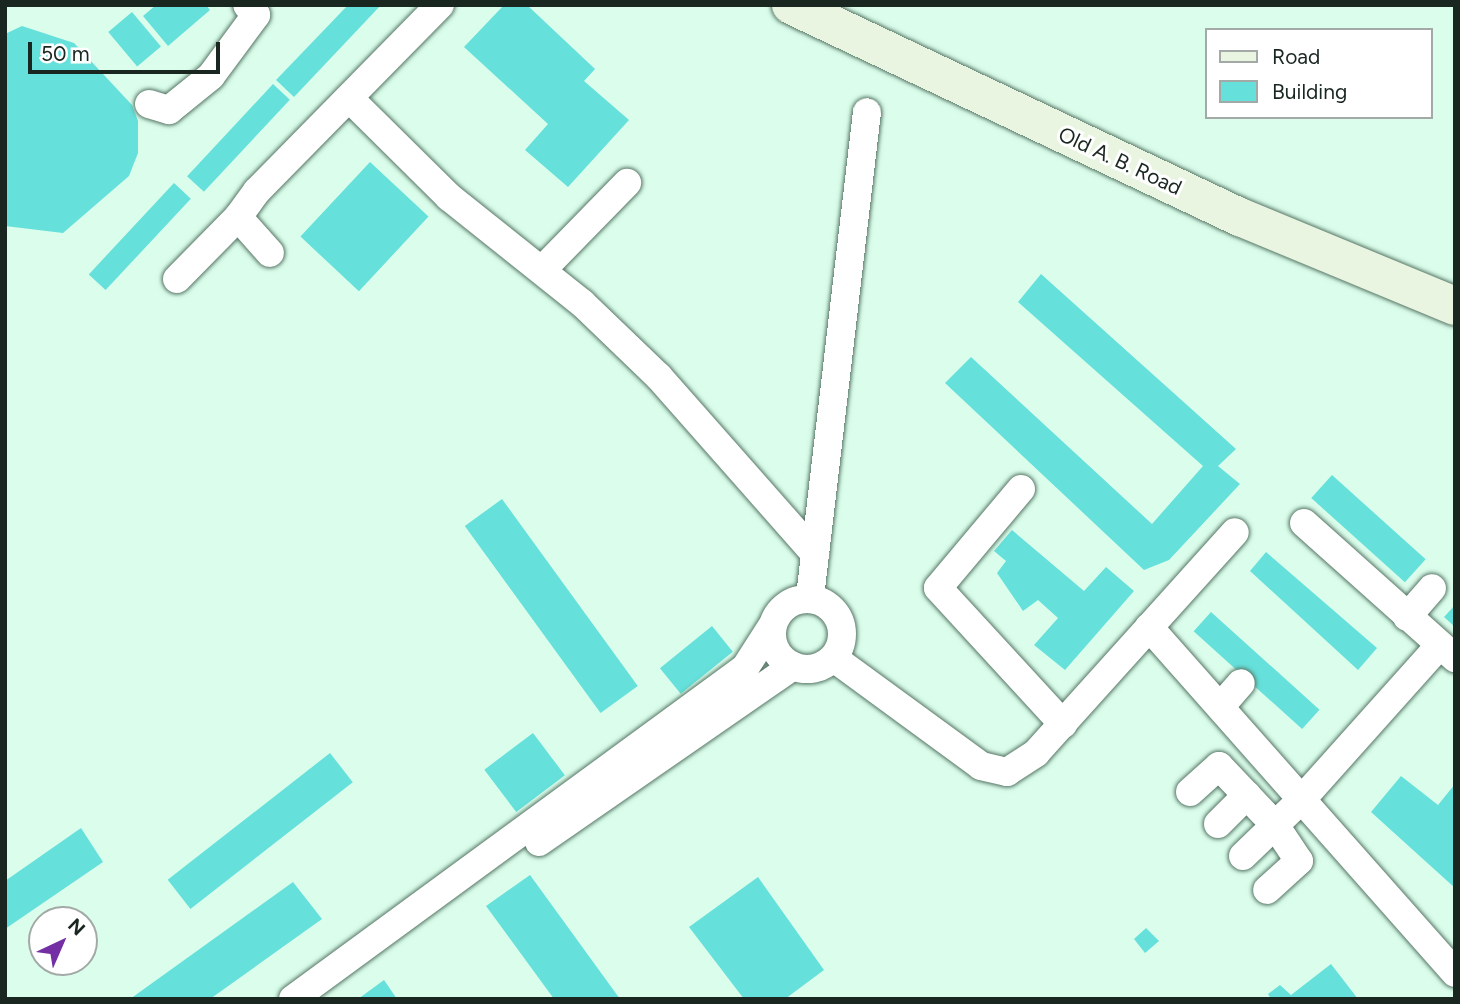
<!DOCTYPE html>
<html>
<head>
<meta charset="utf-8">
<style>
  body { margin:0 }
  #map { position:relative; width:1460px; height:1004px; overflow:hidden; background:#dbfeec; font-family:Figtree,sans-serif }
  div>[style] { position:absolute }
  .building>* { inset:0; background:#65e0db; transform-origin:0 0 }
  .roads { filter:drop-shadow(0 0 2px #567565) drop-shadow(0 0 2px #567565) }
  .street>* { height:28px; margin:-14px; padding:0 14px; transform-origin:14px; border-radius:14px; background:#fff }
  .street>.ring { margin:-14px; padding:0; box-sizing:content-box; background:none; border:28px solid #fff; border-radius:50% }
  .secondary>* { height:38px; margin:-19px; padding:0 19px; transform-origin:19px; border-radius:19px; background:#e9f5e1 }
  span { translate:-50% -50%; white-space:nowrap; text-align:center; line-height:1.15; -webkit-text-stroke:6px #fff; paint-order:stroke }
  .street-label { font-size:21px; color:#1a2720 }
  .frame { position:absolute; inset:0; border:7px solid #1a2720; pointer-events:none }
  .legend { position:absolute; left:1205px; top:28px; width:228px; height:91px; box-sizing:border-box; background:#fff; border:2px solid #a3a9a6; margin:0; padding:9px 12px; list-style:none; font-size:21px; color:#1a2720 }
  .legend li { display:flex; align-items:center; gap:14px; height:35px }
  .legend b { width:35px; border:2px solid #a3a9a6 }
  .north { position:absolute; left:28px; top:906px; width:70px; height:70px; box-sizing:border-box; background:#fff; border:2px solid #a3a9a6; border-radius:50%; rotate:44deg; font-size:19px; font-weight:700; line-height:28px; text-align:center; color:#1a2720 }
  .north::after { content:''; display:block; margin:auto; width:24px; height:32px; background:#732fa3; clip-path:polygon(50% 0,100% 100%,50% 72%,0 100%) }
  .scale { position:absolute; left:28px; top:42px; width:192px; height:32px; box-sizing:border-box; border:4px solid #1a2720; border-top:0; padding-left:9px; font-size:21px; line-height:24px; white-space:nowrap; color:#1a2720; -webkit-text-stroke:5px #fff; paint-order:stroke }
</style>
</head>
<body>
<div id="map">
  <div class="building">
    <div style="clip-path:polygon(156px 5px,206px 5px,210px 10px,168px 46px,143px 16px)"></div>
    <div style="clip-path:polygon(348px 5px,381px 5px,294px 97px,276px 80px)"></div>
    <div style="clip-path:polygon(504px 5px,527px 5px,595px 69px,584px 81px,629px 120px,568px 187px,525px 150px,548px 124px,464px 47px)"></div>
    <div style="left:132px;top:12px;width:45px;height:31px;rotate:50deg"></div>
    <div style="clip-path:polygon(22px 26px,74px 43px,132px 105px,138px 121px,138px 153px,129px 176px,63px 233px,5px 226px,5px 34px)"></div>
    <div style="left:273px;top:84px;width:23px;height:126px;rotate:43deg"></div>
    <div style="left:370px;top:162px;width:80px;height:102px;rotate:43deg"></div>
    <div style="left:174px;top:183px;width:23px;height:125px;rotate:43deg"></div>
    <div style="clip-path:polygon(1041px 274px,1236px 449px,1218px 466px,1240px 484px,1169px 560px,1144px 570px,945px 383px,971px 357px,1152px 524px,1203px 466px,1018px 302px)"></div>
    <div style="left:1332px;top:475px;width:126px;height:31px;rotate:42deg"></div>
    <div style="left:502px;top:499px;width:231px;height:46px;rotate:54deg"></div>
    <div style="clip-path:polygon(1012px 530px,1084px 591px,1106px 567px,1134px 591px,1065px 670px,1034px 645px,1058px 618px,1038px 600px,1023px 611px,997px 573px,1006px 561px,994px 551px)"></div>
    <div style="clip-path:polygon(1266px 552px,1377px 648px,1358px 670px,1250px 571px)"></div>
    <div style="clip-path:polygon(1455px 605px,1455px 627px,1444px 617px)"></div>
    <div style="left:1211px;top:612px;width:146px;height:26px;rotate:42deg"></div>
    <div style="left:712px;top:626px;width:33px;height:67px;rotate:51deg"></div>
    <div style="left:533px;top:733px;width:53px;height:61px;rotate:53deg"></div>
    <div style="left:330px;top:753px;width:37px;height:206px;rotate:52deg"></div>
    <div style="clip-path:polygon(1401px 776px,1438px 805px,1455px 784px,1455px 888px,1371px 812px)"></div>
    <div style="clip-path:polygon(81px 828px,103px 862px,5px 929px,5px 881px)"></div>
    <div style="clip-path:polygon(530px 875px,620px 999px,554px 999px,486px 906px)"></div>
    <div style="clip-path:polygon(758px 877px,824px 970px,785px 999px,744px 999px,689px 927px)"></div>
    <div style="clip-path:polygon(293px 882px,322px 919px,210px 999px,130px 999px)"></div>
    <div style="clip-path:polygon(1146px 928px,1159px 941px,1145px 953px,1134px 939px)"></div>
    <div style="clip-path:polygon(1331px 964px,1358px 999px,1271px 999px,1268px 994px,1280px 985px,1291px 995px)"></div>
    <div style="clip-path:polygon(384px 980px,397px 999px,358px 999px)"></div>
  </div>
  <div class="roads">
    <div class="street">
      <div style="left:349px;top:98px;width:141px;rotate:44.7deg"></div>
      <div style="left:449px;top:197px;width:170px;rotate:38.6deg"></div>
      <div style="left:582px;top:303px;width:107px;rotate:43.9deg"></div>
      <div style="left:659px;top:377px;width:236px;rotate:48.6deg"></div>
      <div style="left:149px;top:104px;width:21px;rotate:17deg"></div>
      <div style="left:169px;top:110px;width:54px;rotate:-39deg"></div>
      <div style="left:211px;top:76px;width:76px;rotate:-53.6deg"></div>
      <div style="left:256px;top:15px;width:13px;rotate:-132deg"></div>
      <div style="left:238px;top:217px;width:48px;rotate:48.4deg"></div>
      <div style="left:542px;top:270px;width:122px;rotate:-45.7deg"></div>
      <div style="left:177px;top:279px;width:87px;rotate:-45.5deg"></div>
      <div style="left:238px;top:217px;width:32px;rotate:-54deg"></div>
      <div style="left:257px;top:191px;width:261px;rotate:-45.5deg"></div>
      <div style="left:1021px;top:489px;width:129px;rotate:130deg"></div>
      <div style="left:938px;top:588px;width:185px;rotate:47.4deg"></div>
      <div style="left:1304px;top:523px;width:203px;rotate:41.8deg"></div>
      <div style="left:810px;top:597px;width:488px;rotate:-83.3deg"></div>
      <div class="ring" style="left:772px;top:599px;width:42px;height:42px"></div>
      <div style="left:1407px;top:617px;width:38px;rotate:-49deg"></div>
      <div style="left:1149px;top:627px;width:462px;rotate:48.5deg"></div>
      <div style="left:835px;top:659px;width:181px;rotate:36.2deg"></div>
      <div style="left:981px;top:766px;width:27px;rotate:13deg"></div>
      <div style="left:1007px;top:772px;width:35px;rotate:-33deg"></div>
      <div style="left:1036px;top:753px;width:297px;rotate:-48deg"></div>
      <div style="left:1221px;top:706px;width:30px;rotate:-49deg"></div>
      <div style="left:1190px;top:792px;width:39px;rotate:-42deg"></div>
      <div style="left:1219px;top:766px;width:81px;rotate:46.5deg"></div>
      <div style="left:1275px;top:825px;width:43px;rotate:56.3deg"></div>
      <div style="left:1299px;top:861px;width:43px;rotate:137.8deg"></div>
      <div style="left:1218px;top:824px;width:41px;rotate:-45deg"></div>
      <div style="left:539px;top:842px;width:309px;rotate:-34.7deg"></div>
      <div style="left:1243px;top:856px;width:85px;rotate:-44deg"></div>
      <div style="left:1304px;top:797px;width:203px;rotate:-48.2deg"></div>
      <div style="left:293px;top:999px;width:560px;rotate:-36.22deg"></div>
      <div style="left:745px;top:668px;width:50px;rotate:-57.3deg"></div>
    </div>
    <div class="secondary">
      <div style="left:791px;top:5px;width:497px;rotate:25.3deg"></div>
      <div style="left:1240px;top:217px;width:233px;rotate:22.5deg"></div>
    </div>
  </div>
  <div class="street-label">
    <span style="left:1120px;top:161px;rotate:25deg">Old A. B. Road</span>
  </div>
  <div class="frame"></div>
  <ul class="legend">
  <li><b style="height:9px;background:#e9f5e1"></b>Road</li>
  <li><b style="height:19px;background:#65e0db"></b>Building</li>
  </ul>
  <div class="north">N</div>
  <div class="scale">50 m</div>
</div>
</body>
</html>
